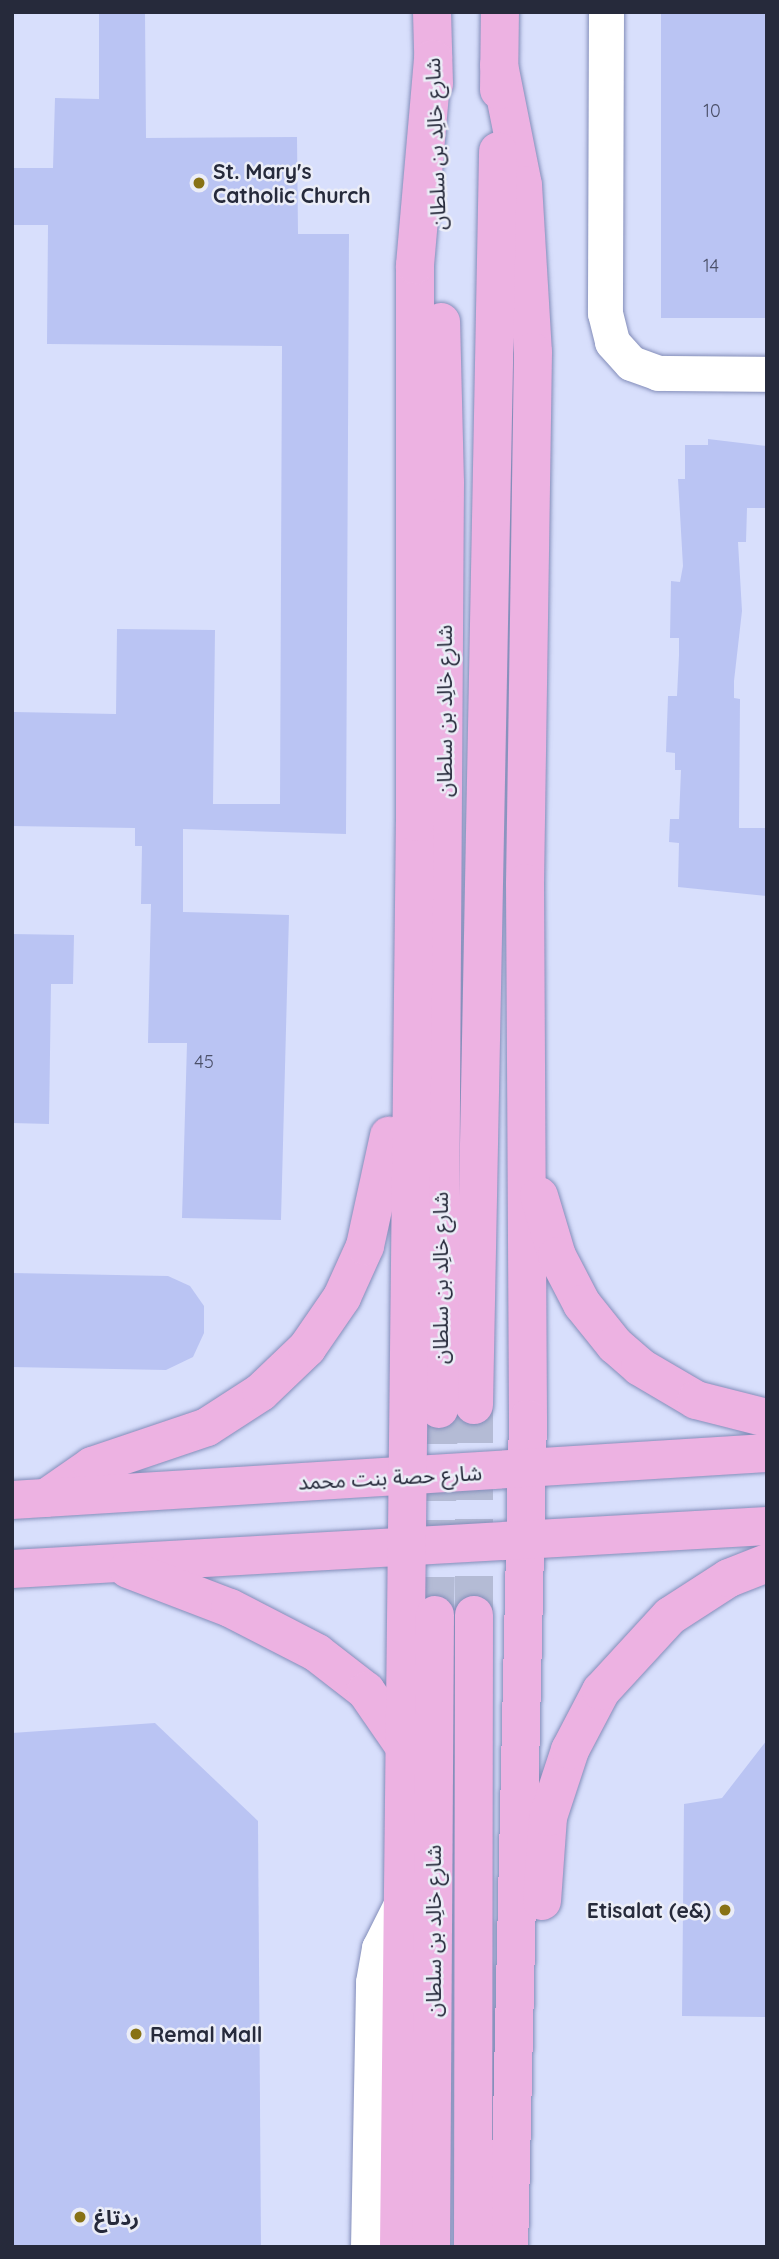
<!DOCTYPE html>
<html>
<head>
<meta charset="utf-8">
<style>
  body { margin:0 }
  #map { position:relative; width:779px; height:2259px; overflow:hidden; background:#d8dffc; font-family:Quicksand,"Noto Sans Arabic",sans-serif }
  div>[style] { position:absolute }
  .building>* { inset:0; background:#bac4f3; transform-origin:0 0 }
  .major-tunnel>* { height:38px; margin-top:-19px; transform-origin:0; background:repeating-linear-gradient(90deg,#b4bbd5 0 38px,transparent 0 57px) }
  .roads { filter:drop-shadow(0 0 2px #838db9) drop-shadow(0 0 2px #838db9) }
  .minor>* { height:35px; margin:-17.5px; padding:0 17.5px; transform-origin:17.5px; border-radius:17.5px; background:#fff }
  .major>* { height:38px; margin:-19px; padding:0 19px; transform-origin:19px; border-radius:19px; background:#edb2e2 }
  .dots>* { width:19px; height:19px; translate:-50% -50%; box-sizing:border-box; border:4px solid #ebedf7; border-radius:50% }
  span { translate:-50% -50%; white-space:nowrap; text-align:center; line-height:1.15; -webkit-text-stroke:5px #ebedf7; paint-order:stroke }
  .number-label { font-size:18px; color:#4b5069 }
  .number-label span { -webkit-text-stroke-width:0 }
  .street-label { font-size:21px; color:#262a3b }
  .poi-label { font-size:21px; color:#262a3b; font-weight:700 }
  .left { translate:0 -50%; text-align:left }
  .right { translate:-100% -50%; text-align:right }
  .frame { position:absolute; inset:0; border:14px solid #262a3b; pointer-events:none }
</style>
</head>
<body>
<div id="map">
  <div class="building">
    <div style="clip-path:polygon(99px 12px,145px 12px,146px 138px,297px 137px,298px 234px,349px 234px,346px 834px,183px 829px,183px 912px,289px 915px,281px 1220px,182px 1218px,187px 1043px,148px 1043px,151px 904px,141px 904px,142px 846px,135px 846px,135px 828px,12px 826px,14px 712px,116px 714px,117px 629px,215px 630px,213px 804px,280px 804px,282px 346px,47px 344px,48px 225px,12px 225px,12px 168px,53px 168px,55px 98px,99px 99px)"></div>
    <div style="left:661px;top:12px;width:106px;height:306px"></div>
    <div style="clip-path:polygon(708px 439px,767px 446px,767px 508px,747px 508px,746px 542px,738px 542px,742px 611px,734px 681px,734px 698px,740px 699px,739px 828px,767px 828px,767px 896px,678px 887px,679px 843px,669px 842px,670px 819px,679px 819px,681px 770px,675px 770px,675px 753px,666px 752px,668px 696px,677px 696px,679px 655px,679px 638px,670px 638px,671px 581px,680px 582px,683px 566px,678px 479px,685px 479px,685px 445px,708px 445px)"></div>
    <div style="clip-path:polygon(12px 934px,74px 935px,73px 984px,51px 984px,49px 1124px,12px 1123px)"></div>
    <div style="clip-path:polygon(12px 1273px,168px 1276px,190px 1286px,204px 1306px,204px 1333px,193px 1357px,166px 1370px,12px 1367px)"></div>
    <div style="clip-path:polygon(155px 1723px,258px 1821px,261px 2247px,12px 2247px,12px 1733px)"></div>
    <div style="clip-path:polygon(767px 1740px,767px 2017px,682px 2016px,684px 1804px,722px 1798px)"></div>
  </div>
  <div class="major-tunnel">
    <div style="left:474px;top:1405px;width:210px;rotate:90deg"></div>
    <div style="left:435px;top:1615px;width:206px;rotate:-88.9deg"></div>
  </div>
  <div class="roads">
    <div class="minor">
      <div style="left:606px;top:12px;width:301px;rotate:90.2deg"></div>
      <div style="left:605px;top:313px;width:30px;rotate:76deg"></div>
      <div style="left:612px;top:342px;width:28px;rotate:48deg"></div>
      <div style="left:631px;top:363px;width:29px;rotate:20deg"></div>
      <div style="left:658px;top:373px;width:109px;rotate:0.5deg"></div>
      <div style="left:368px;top:2247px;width:265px;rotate:-88.9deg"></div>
      <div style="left:373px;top:1982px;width:35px;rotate:-80deg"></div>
      <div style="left:379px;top:1948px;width:54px;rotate:-63.4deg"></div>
    </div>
    <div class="major">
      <div style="left:432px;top:12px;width:72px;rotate:88.4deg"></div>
      <div style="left:499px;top:65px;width:122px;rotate:78.7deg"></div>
      <div style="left:523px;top:185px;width:167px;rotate:86.6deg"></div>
      <div style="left:533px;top:352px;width:531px;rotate:90.86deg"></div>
      <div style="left:525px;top:883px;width:536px;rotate:89.68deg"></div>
      <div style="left:528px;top:1419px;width:828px;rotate:91.31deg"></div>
      <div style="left:499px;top:90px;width:78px;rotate:-89.3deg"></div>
      <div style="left:539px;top:1196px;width:63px;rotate:73.3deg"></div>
      <div style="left:557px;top:1256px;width:54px;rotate:62.5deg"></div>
      <div style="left:582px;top:1304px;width:53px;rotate:51.2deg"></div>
      <div style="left:615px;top:1345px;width:33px;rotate:41deg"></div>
      <div style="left:640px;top:1367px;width:65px;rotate:30.5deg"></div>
      <div style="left:696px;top:1400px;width:73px;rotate:14.2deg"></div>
      <div style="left:474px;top:1405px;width:1254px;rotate:-88.9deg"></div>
      <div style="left:439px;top:1409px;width:926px;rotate:-89.63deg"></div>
      <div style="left:445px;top:483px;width:161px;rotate:-91.4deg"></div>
      <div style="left:46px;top:1498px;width:56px;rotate:-34.8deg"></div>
      <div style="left:92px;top:1466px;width:121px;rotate:-18.7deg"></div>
      <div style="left:207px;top:1427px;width:64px;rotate:-32.9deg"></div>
      <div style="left:261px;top:1392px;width:64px;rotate:-43.7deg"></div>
      <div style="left:307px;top:1348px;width:62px;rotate:-55.5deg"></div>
      <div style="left:342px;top:1297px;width:56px;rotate:-65.7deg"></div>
      <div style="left:365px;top:1246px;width:113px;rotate:-77.7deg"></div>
      <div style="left:12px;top:1500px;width:756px;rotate:-3.56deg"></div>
      <div style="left:12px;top:1569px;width:756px;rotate:-3.26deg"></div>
      <div style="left:128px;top:1569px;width:109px;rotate:20.9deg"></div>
      <div style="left:230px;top:1608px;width:98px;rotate:27.3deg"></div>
      <div style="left:317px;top:1653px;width:62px;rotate:37.8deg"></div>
      <div style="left:366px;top:1691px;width:67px;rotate:55.4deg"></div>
      <div style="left:542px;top:1901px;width:84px;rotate:-85.9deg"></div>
      <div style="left:548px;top:1817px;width:71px;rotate:-71.8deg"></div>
      <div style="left:570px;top:1750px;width:67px;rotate:-62.3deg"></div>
      <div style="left:601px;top:1691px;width:102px;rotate:-47.4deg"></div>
      <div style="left:670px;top:1616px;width:70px;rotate:-32.8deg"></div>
      <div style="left:729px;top:1578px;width:41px;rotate:-21.5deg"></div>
      <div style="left:399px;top:2247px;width:1425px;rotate:-89.36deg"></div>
      <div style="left:415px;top:822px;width:557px;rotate:-90deg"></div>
      <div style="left:415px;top:265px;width:207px;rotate:-85deg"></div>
      <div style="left:431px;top:2247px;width:632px;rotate:-89.64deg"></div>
      <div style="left:473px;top:2247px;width:632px;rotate:-89.91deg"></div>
    </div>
  </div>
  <div class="dots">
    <div style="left:199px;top:183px;background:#887215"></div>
    <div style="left:725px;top:1910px;background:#887215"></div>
    <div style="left:136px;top:2034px;background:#887215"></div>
    <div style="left:80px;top:2217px;background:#887215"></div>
  </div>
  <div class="number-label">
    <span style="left:712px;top:111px">10</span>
    <span style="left:711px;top:266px">14</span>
    <span style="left:204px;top:1062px">45</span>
  </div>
  <div class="street-label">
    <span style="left:435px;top:144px;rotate:-92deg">شارع خالِد بن سلطان</span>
    <span style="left:444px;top:711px;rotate:-90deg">شارع خالِد بن سلطان</span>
    <span style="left:440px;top:1278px;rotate:-90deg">شارع خالِد بن سلطان</span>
    <span style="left:390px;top:1477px;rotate:-3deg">شارع حصة بنت محمد</span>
    <span style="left:433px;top:1931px;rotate:-90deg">شارع خالِد بن سلطان</span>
  </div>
  <div class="poi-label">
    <span class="left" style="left:213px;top:183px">St. Mary's<br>Catholic Church</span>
    <span class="right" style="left:711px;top:1910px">Etisalat (e&amp;)</span>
    <span class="left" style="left:150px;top:2034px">Remal Mall</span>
    <span class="left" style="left:94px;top:2217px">ردتاغ</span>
  </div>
  <div class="frame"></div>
</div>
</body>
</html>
